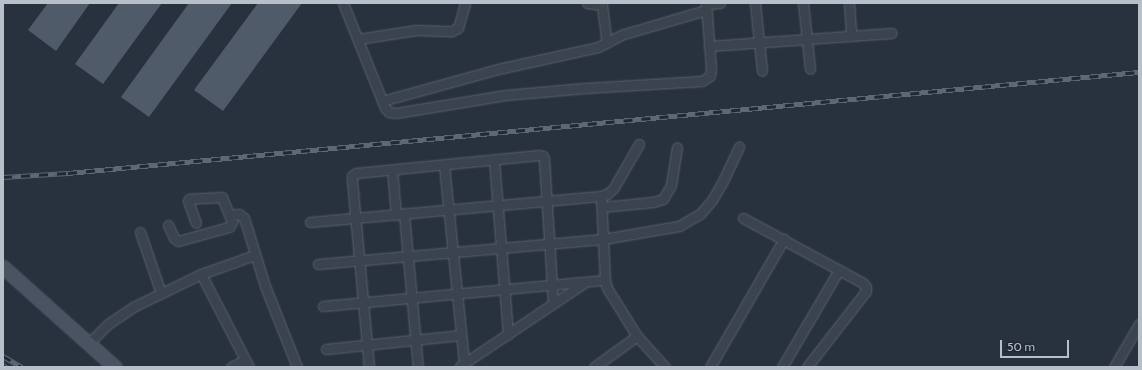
<!DOCTYPE html>
<html>
<head>
<meta charset="utf-8">
<style>
  body { margin:0 }
  #map { position:relative; width:1142px; height:370px; overflow:hidden; background:#27323e; font-family:Cabin,sans-serif }
  div>[style] { position:absolute }
  .building>* { inset:0; background:#505b69 }
  .roads { filter:drop-shadow(0 0 1px #59626c) drop-shadow(0 0 1px #59626c) }
  .street>* { height:9px; margin:-4.5px; padding:0 4.5px; transform-origin:4.5px; border-radius:4.5px; background:#3b444e }
  .secondary>* { height:13px; margin:-6.5px; padding:0 6.5px; transform-origin:6.5px; border-radius:6.5px; background:#495361 }
  .rail>* { height:4.5px; margin-top:-2.25px; transform-origin:0; background:repeating-linear-gradient(90deg,#202933 0 9px,#5d6875 0 18px); box-sizing:border-box; border-block:1px solid #5d6875 }
  span { translate:-50% -50%; white-space:nowrap; text-align:center; line-height:1.15; -webkit-text-stroke:3px #202933; paint-order:stroke }
  .frame { position:absolute; inset:0; border:4px solid #b7bfc9; pointer-events:none }
  .scale { position:absolute; left:1000px; top:340px; width:69px; height:18px; box-sizing:border-box; border:2px solid #b7bfc9; border-top:0; padding-left:5px; font-size:12px; line-height:14px; white-space:nowrap; color:#b7bfc9; -webkit-text-stroke:3px #202933; paint-order:stroke }
</style>
</head>
<body>
<div id="map">
  <div class="building">
    <div style="clip-path:polygon(48px 3px,90px 3px,56px 51px,28px 30px)"></div>
    <div style="clip-path:polygon(119px 3px,162px 3px,103px 84px,75px 64px)"></div>
    <div style="clip-path:polygon(189px 3px,232px 3px,149px 117px,121px 97px)"></div>
    <div style="clip-path:polygon(258px 3px,302px 3px,223px 111px,194px 90px)"></div>
  </div>
  <div class="roads">
    <div class="street">
      <div style="left:343px;top:3px;width:113px;rotate:68.2deg"></div>
      <div style="left:385px;top:108px;width:6px;rotate:45deg"></div>
      <div style="left:389px;top:112px;width:7px;rotate:8deg"></div>
      <div style="left:396px;top:113px;width:111px;rotate:-9.3deg"></div>
      <div style="left:506px;top:95px;width:79px;rotate:-5.1deg"></div>
      <div style="left:585px;top:88px;width:117px;rotate:-3.4deg"></div>
      <div style="left:702px;top:81px;width:9px;rotate:-32deg"></div>
      <div style="left:710px;top:76px;width:7px;rotate:-82deg"></div>
      <div style="left:711px;top:69px;width:66px;rotate:-94.3deg"></div>
      <div style="left:587px;top:3px;width:15px;rotate:8deg"></div>
      <div style="left:602px;top:5px;width:2px;rotate:-90deg"></div>
      <div style="left:755px;top:3px;width:68px;rotate:84.1deg"></div>
      <div style="left:803px;top:3px;width:66px;rotate:83.9deg"></div>
      <div style="left:849px;top:3px;width:32px;rotate:86deg"></div>
      <div style="left:706px;top:4px;width:14px;rotate:-4deg"></div>
      <div style="left:602px;top:5px;width:38px;rotate:83deg"></div>
      <div style="left:358px;top:39px;width:59px;rotate:-8.8deg"></div>
      <div style="left:416px;top:30px;width:36px;rotate:2deg"></div>
      <div style="left:452px;top:31px;width:7px;rotate:-27deg"></div>
      <div style="left:458px;top:28px;width:26px;rotate:-74deg"></div>
      <div style="left:709px;top:46px;width:183px;rotate:-4.1deg"></div>
      <div style="left:382px;top:101px;width:120px;rotate:-15.4deg"></div>
      <div style="left:498px;top:69px;width:102px;rotate:-12.4deg"></div>
      <div style="left:598px;top:47px;width:29px;rotate:-27deg"></div>
      <div style="left:624px;top:34px;width:85px;rotate:-16.3deg"></div>
      <div style="left:494px;top:160px;width:175px;rotate:85.4deg"></div>
      <div style="left:444px;top:165px;width:199px;rotate:84.2deg"></div>
      <div style="left:392px;top:170px;width:45px;rotate:84.9deg"></div>
      <div style="left:601px;top:196px;width:6px;rotate:-18deg"></div>
      <div style="left:607px;top:194px;width:8px;rotate:-40deg"></div>
      <div style="left:613px;top:189px;width:52px;rotate:-60deg"></div>
      <div style="left:602px;top:207px;width:51px;rotate:-5.6deg"></div>
      <div style="left:653px;top:202px;width:10px;rotate:-17deg"></div>
      <div style="left:663px;top:199px;width:16px;rotate:-60deg"></div>
      <div style="left:671px;top:185px;width:38px;rotate:-81deg"></div>
      <div style="left:404px;top:214px;width:154px;rotate:84.8deg"></div>
      <div style="left:230px;top:215px;width:9px;rotate:-6deg"></div>
      <div style="left:239px;top:214px;width:6px;rotate:39deg"></div>
      <div style="left:244px;top:218px;width:71px;rotate:72.8deg"></div>
      <div style="left:265px;top:286px;width:87px;rotate:68.4deg"></div>
      <div style="left:743px;top:218px;width:136px;rotate:28.4deg"></div>
      <div style="left:863px;top:283px;width:5px;rotate:53deg"></div>
      <div style="left:866px;top:287px;width:4px;rotate:90deg"></div>
      <div style="left:866px;top:291px;width:96px;rotate:127.8deg"></div>
      <div style="left:310px;top:222px;width:292px;rotate:-5.1deg"></div>
      <div style="left:601px;top:196px;width:84px;rotate:87.3deg"></div>
      <div style="left:605px;top:280px;width:8px;rotate:76deg"></div>
      <div style="left:607px;top:288px;width:57px;rotate:58deg"></div>
      <div style="left:637px;top:336px;width:42px;rotate:47.9deg"></div>
      <div style="left:168px;top:225px;width:14px;rotate:65deg"></div>
      <div style="left:174px;top:238px;width:5px;rotate:37deg"></div>
      <div style="left:178px;top:241px;width:53px;rotate:-15.4deg"></div>
      <div style="left:229px;top:227px;width:6px;rotate:-59deg"></div>
      <div style="left:232px;top:222px;width:27px;rotate:-112deg"></div>
      <div style="left:222px;top:197px;width:33px;rotate:177deg"></div>
      <div style="left:189px;top:199px;width:2px;rotate:117deg"></div>
      <div style="left:188px;top:201px;width:23px;rotate:70deg"></div>
      <div style="left:140px;top:232px;width:65px;rotate:71deg"></div>
      <div style="left:318px;top:264px;width:286px;rotate:-5deg"></div>
      <div style="left:603px;top:239px;width:77px;rotate:-9.7deg"></div>
      <div style="left:679px;top:226px;width:24px;rotate:-30deg"></div>
      <div style="left:700px;top:214px;width:18px;rotate:-49deg"></div>
      <div style="left:712px;top:200px;width:22px;rotate:-60deg"></div>
      <div style="left:723px;top:181px;width:38px;rotate:-65deg"></div>
      <div style="left:201px;top:274px;width:105px;rotate:62.7deg"></div>
      <div style="left:323px;top:306px;width:283px;rotate:-5.3deg"></div>
      <div style="left:89px;top:343px;width:27px;rotate:-45deg"></div>
      <div style="left:108px;top:324px;width:30px;rotate:-34deg"></div>
      <div style="left:133px;top:307px;width:76px;rotate:-25.9deg"></div>
      <div style="left:201px;top:274px;width:57px;rotate:-19.4deg"></div>
      <div style="left:326px;top:349px;width:136px;rotate:-5.9deg"></div>
      <div style="left:460px;top:366px;width:149px;rotate:-33.8deg"></div>
      <div style="left:231px;top:367px;width:16px;rotate:-27deg"></div>
      <div style="left:369px;top:367px;width:189px;rotate:-95.2deg"></div>
      <div style="left:352px;top:179px;width:3px;rotate:-90deg"></div>
      <div style="left:352px;top:176px;width:5px;rotate:-37deg"></div>
      <div style="left:356px;top:173px;width:184px;rotate:-5.6deg"></div>
      <div style="left:539px;top:155px;width:4px;rotate:14deg"></div>
      <div style="left:543px;top:156px;width:3px;rotate:72deg"></div>
      <div style="left:544px;top:159px;width:144px;rotate:86.4deg"></div>
      <div style="left:594px;top:367px;width:53px;rotate:-35.8deg"></div>
      <div style="left:710px;top:367px;width:148px;rotate:-60deg"></div>
      <div style="left:782px;top:367px;width:113px;rotate:-59.6deg"></div>
      <div style="left:1114px;top:367px;width:50px;rotate:-59.8deg"></div>
    </div>
    <div class="secondary">
      <div style="left:3px;top:267px;width:150px;rotate:41.8deg"></div>
    </div>
  </div>
  <div class="rail">
    <div style="left:3px;top:177px;width:65px;rotate:-3.5deg"></div>
    <div style="left:68px;top:173px;width:1076px;rotate:-5.39deg"></div>
    <div style="left:3px;top:356px;width:22px;rotate:30deg"></div>
    <div style="left:3px;top:365px;width:4px;rotate:34deg"></div>
  </div>
  <div class="frame"></div>
  <div class="scale">50 m</div>
</div>
</body>
</html>
